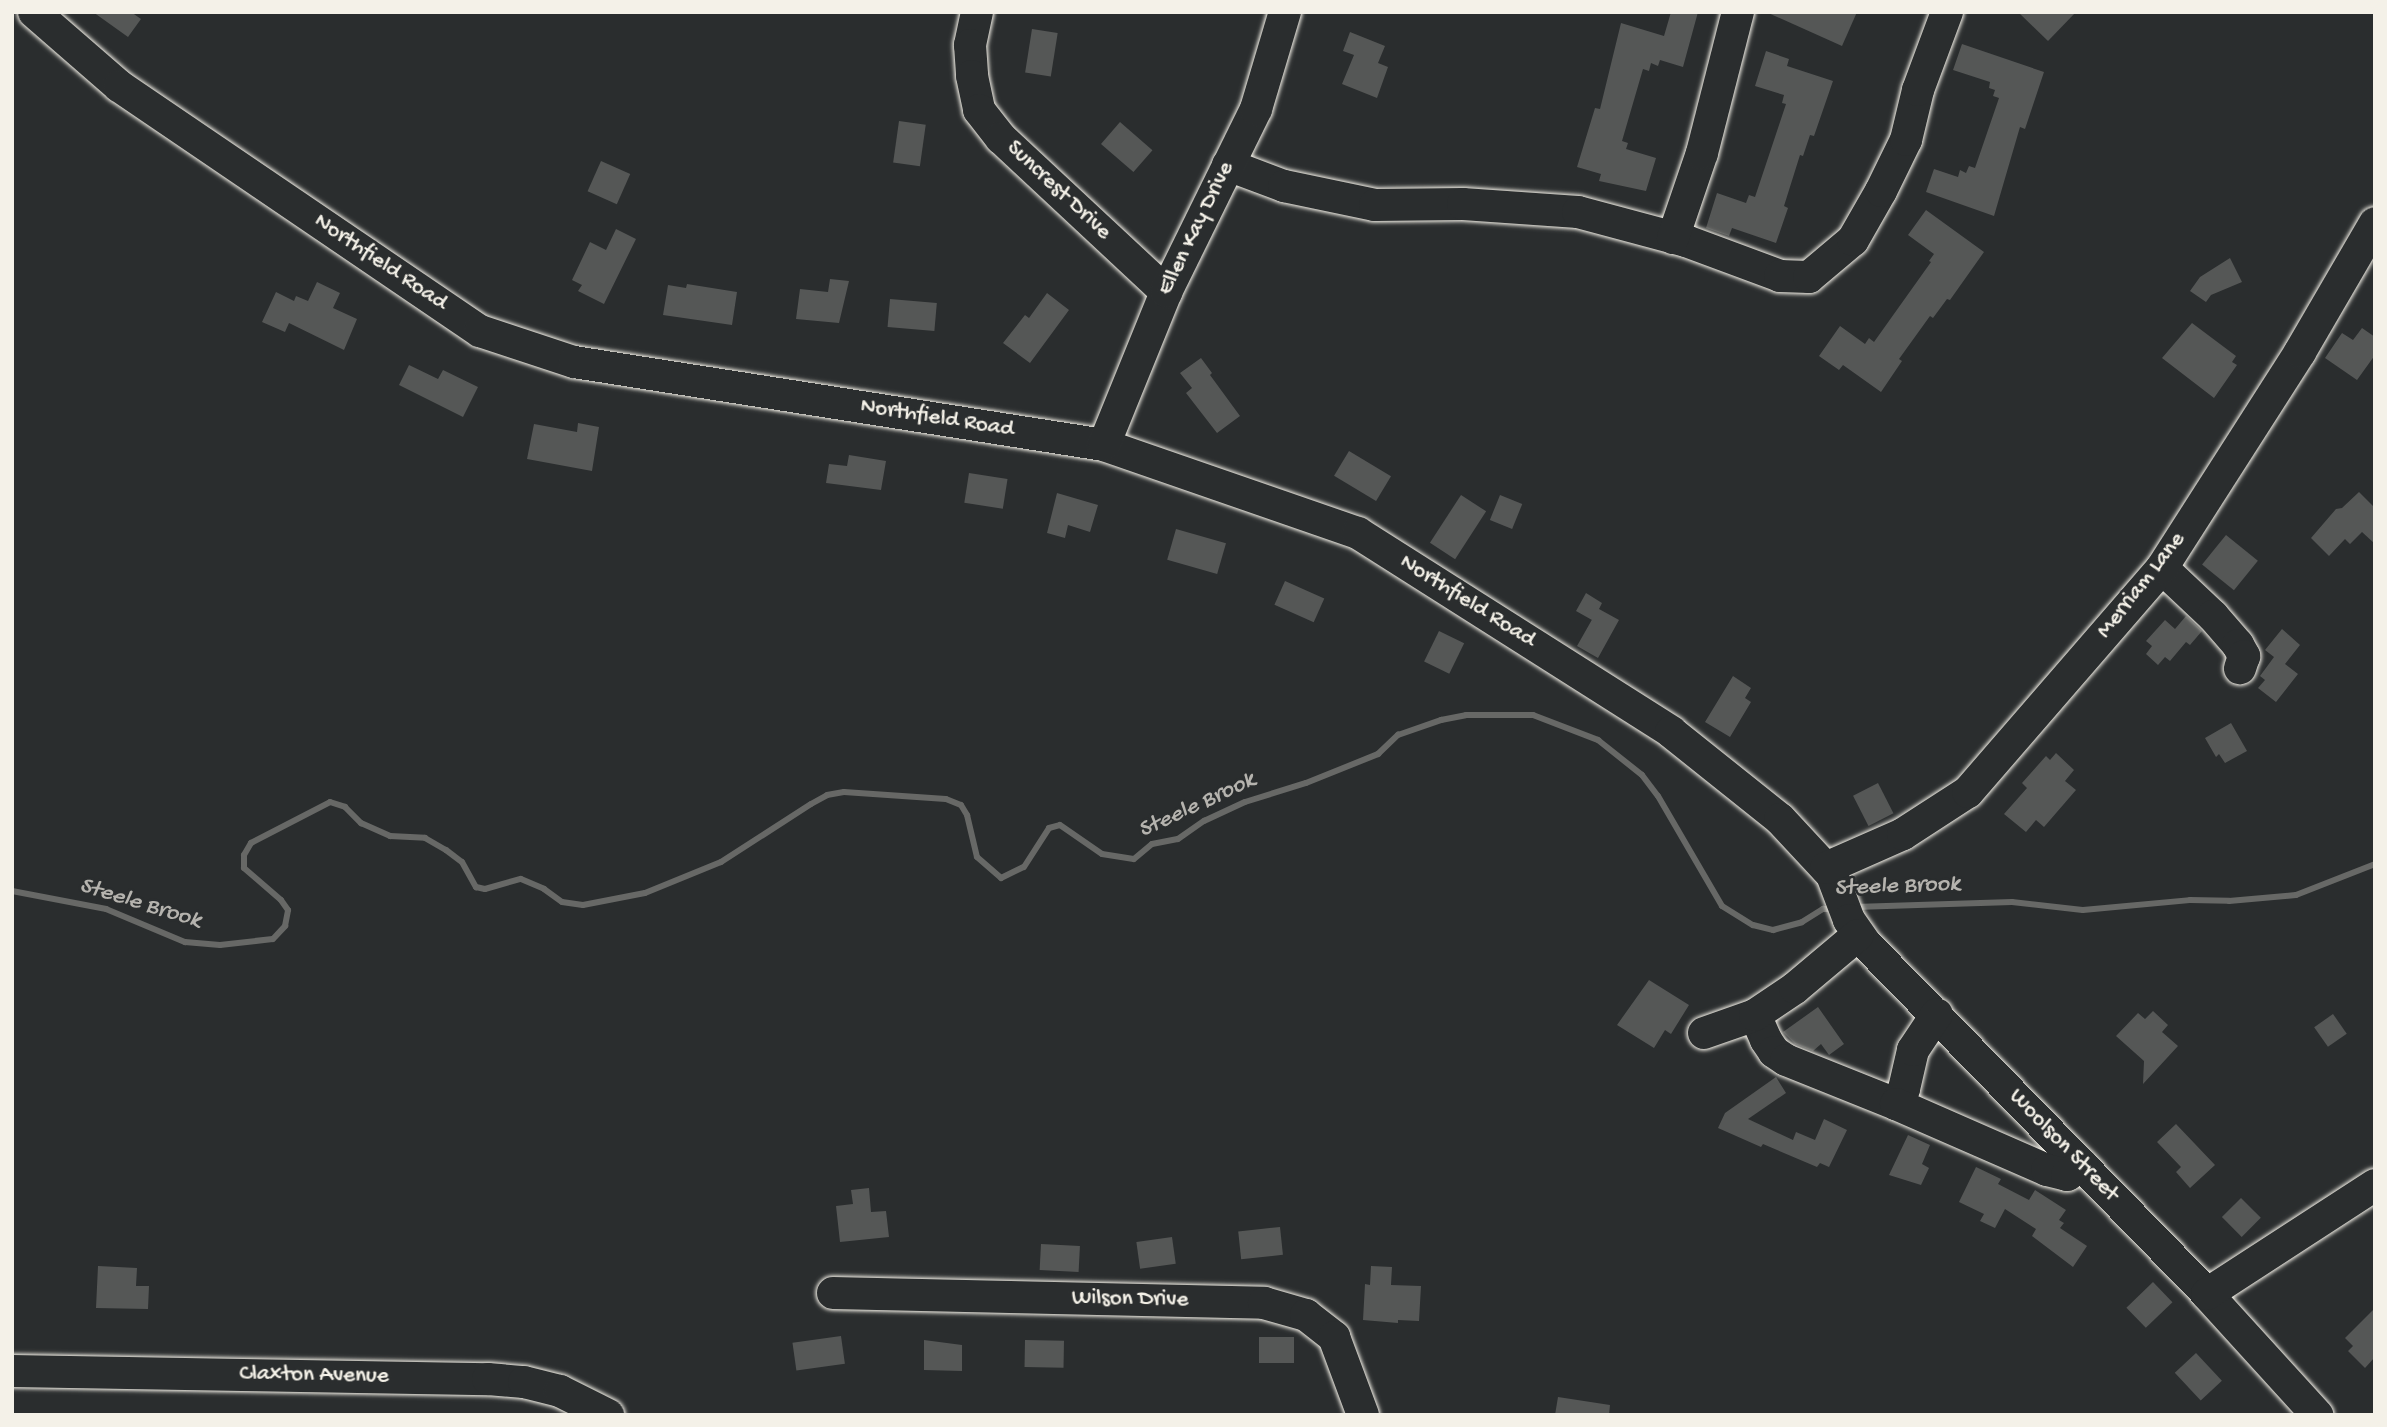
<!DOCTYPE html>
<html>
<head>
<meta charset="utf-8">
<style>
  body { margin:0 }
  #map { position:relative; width:2387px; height:1427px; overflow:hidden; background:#2a2d2e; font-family:"Gochi Hand",sans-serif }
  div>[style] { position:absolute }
  .stream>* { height:6px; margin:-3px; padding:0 3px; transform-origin:3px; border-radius:3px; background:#676866 }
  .building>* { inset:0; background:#555756; transform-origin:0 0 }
  .roads { filter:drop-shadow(0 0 2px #f4f1e8) drop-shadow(0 0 2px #f4f1e8) }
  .minor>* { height:32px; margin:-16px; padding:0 16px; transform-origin:16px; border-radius:16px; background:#2a2d2e }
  span { translate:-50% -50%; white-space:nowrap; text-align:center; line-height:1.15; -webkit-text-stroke:5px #2a2d2e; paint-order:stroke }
  .street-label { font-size:23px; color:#f4f1e8 }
  .water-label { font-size:24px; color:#b5b3ae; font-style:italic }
  .frame { position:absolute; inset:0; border:14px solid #f4f1e8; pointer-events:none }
</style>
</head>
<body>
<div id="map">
  <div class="stream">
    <div style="left:12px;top:891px;width:96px;rotate:10.8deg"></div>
    <div style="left:106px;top:909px;width:86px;rotate:22.7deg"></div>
    <div style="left:185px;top:942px;width:35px;rotate:5deg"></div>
    <div style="left:220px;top:945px;width:53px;rotate:-6.5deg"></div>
    <div style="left:273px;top:939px;width:18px;rotate:-47deg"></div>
    <div style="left:285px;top:926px;width:16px;rotate:-79deg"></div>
    <div style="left:288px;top:910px;width:12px;rotate:-125deg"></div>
    <div style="left:281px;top:900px;width:49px;rotate:-139.1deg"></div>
    <div style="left:244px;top:868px;width:13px;rotate:-90deg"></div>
    <div style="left:244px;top:855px;width:14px;rotate:-60deg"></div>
    <div style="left:251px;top:843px;width:89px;rotate:-27.4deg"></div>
    <div style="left:330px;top:802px;width:16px;rotate:18deg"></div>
    <div style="left:345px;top:807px;width:23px;rotate:45deg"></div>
    <div style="left:361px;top:823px;width:32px;rotate:24deg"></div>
    <div style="left:390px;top:836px;width:35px;rotate:3deg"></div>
    <div style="left:425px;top:838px;width:24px;rotate:30deg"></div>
    <div style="left:446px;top:850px;width:20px;rotate:37deg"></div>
    <div style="left:462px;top:862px;width:29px;rotate:61deg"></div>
    <div style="left:476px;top:887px;width:9px;rotate:13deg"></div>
    <div style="left:485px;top:889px;width:37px;rotate:-16deg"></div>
    <div style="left:521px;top:879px;width:25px;rotate:23deg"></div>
    <div style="left:544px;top:889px;width:22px;rotate:36deg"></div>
    <div style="left:562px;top:902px;width:21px;rotate:8deg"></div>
    <div style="left:583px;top:905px;width:63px;rotate:-11deg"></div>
    <div style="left:645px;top:893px;width:82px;rotate:-22.2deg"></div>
    <div style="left:721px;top:862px;width:107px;rotate:-32.8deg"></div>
    <div style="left:811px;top:804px;width:18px;rotate:-29deg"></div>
    <div style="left:827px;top:795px;width:17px;rotate:-10deg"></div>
    <div style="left:844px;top:792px;width:102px;rotate:3.9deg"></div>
    <div style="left:946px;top:799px;width:16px;rotate:22deg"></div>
    <div style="left:961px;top:805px;width:12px;rotate:59deg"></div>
    <div style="left:967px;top:815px;width:43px;rotate:76.6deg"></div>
    <div style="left:977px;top:857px;width:32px;rotate:41deg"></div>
    <div style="left:1001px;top:878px;width:25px;rotate:-26deg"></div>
    <div style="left:1024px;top:867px;width:46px;rotate:-57.3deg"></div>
    <div style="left:1049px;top:828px;width:11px;rotate:-15deg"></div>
    <div style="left:1060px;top:825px;width:51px;rotate:34.6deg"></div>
    <div style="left:1102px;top:854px;width:32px;rotate:9deg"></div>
    <div style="left:1134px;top:859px;width:23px;rotate:-40deg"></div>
    <div style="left:1152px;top:844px;width:26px;rotate:-11deg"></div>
    <div style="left:1178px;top:839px;width:32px;rotate:-35deg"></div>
    <div style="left:1204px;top:821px;width:45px;rotate:-24.9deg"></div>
    <div style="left:1245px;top:802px;width:64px;rotate:-17.3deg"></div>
    <div style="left:1306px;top:783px;width:78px;rotate:-21.9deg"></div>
    <div style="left:1378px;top:754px;width:28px;rotate:-44deg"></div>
    <div style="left:1398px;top:735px;width:46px;rotate:-19.2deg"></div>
    <div style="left:1441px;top:720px;width:25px;rotate:-11deg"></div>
    <div style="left:1466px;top:715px;width:67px"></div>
    <div style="left:1533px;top:715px;width:70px;rotate:21deg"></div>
    <div style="left:1598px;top:740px;width:56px;rotate:38.5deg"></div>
    <div style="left:1642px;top:775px;width:26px;rotate:53deg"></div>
    <div style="left:1658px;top:796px;width:127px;rotate:59.8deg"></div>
    <div style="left:1722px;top:906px;width:36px;rotate:32deg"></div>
    <div style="left:1753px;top:925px;width:21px;rotate:14deg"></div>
    <div style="left:1773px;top:930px;width:30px;rotate:-15deg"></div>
    <div style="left:1802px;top:922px;width:25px;rotate:-32deg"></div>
    <div style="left:1823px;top:909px;width:11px"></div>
    <div style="left:1855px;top:907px;width:157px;rotate:-1.8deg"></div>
    <div style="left:2012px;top:902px;width:71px;rotate:6.4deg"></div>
    <div style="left:2083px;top:910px;width:107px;rotate:-5.3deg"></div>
    <div style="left:2190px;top:900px;width:39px;rotate:1deg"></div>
    <div style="left:2229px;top:901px;width:67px;rotate:-5.1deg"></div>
    <div style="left:2296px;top:895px;width:85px;rotate:-21.4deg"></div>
  </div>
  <div class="building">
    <div style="clip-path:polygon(93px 12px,131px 12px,141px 19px,128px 37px)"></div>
    <div style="clip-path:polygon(1671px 12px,1698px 12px,1683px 67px,1660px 60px,1658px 66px,1651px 63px,1649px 71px,1643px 69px,1622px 141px,1628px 143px,1626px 149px,1656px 158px,1646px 191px,1599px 181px,1601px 174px,1577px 167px,1595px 108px,1600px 109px,1621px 23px,1664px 36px)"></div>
    <div style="clip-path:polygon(1766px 12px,1857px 12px,1842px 46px)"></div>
    <div style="clip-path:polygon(2018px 12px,2076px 12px,2048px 41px)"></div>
    <div style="left:1032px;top:29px;width:26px;height:44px;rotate:9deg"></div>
    <div style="clip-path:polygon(1350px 32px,1385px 46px,1378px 63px,1388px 67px,1377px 98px,1342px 84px,1354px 55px,1343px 51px)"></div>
    <div style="clip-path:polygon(1962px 44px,2044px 72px,2025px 129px,2020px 127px,1994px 216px,1926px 192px,1934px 169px,1958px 177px,1960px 170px,1966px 173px,1969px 166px,1975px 168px,1999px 98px,1993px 96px,1995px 90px,1989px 88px,1990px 82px,1953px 70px)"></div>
    <div style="clip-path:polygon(1766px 51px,1789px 59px,1787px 66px,1833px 81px,1814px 136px,1810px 135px,1803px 156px,1800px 155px,1784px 206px,1788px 208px,1776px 243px,1732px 228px,1729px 236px,1706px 228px,1717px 193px,1746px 203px,1749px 195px,1755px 197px,1786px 104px,1782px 103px,1784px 95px,1755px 86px)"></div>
    <div style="left:899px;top:121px;width:27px;height:42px;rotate:8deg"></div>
    <div style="left:1120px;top:122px;width:43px;height:29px;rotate:41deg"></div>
    <div style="left:601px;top:161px;width:32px;height:33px;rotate:24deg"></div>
    <div style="clip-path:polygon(1926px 210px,1984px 252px,1950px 300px,1947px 299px,1933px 318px,1930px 316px,1899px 359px,1902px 361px,1881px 392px,1843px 365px,1839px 370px,1819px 356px,1840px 326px,1865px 344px,1869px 338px,1874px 342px,1931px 262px,1929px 261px,1934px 254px,1908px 235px)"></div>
    <div style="clip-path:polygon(616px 229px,636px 239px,604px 304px,578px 291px,582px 285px,572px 280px,590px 242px,606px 250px)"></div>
    <div style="clip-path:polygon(2230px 258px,2242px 282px,2211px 295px,2206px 302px,2190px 291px,2200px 277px)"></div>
    <div style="clip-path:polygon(830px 279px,849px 281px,839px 323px,796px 319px,800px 289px,828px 292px)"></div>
    <div style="clip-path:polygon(317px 282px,340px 293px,333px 308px,357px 319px,344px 350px,289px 323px,285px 332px,262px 322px,276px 292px,294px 301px,296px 296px,308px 301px)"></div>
    <div style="clip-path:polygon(687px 284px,737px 292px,732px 325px,663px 315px,668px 285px,686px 288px)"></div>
    <div style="clip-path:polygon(1047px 293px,1069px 310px,1030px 363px,1003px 343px,1025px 315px,1029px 318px)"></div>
    <div style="left:890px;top:299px;width:47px;height:28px;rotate:5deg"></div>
    <div style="clip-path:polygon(2192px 323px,2236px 356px,2232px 362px,2237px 365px,2214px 398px,2162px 358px)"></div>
    <div style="clip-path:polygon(2362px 328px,2375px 337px,2375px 355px,2357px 380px,2325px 358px,2342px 333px,2353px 340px)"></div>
    <div style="clip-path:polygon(1201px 358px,1212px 373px,1210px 375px,1240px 416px,1217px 433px,1186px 393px,1192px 388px,1180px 373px)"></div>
    <div style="clip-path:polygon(409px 365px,438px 379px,443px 370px,478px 387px,463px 417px,399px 385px)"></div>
    <div style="clip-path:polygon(578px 423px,599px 427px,592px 471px,527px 459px,534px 424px,577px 432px)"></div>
    <div style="left:1349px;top:451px;width:49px;height:29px;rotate:31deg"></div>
    <div style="clip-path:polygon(849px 455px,886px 461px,881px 490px,826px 483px,829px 464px,847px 466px)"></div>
    <div style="left:969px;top:473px;width:39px;height:30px;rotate:9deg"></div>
    <div style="clip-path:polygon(2359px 492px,2375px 508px,2375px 544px,2362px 532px,2350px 544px,2345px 539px,2329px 556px,2311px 538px,2336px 509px,2342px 508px)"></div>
    <div style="clip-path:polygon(1057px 493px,1098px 505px,1090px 532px,1068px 525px,1065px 538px,1047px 533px)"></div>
    <div style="left:1461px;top:495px;width:30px;height:57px;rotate:33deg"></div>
    <div style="left:1500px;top:495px;width:24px;height:27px;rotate:22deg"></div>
    <div style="left:1176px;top:529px;width:52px;height:32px;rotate:16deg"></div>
    <div style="left:2226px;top:535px;width:41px;height:38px;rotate:39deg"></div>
    <div style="left:1285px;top:581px;width:43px;height:26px;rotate:24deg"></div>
    <div style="clip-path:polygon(1586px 593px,1602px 603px,1599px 609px,1619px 620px,1598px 658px,1577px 646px,1598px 609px,1592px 620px,1576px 611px)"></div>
    <div style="clip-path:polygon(2186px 616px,2202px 631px,2190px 645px,2186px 642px,2170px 661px,2165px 657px,2158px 665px,2146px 654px,2152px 646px,2146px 641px,2165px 620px,2175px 629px)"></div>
    <div style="clip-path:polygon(2282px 629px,2300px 645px,2285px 664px,2298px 674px,2276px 702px,2258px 688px,2265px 680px,2260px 676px,2274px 657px,2265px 650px)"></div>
    <div style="left:1439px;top:631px;width:28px;height:34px;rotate:26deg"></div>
    <div style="clip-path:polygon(1733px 676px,1751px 688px,1745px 698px,1751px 702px,1730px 737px,1705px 722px)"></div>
    <div style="clip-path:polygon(2231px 723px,2247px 751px,2225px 763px,2219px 754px,2216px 757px,2205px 738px)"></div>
    <div style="clip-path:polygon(2056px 753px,2074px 770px,2065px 781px,2076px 790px,2044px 827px,2036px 820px,2026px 832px,2004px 814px,2027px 788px,2022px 783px,2046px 756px,2050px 760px)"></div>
    <div style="left:1878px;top:783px;width:34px;height:28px;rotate:63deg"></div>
    <div style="clip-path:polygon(1649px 980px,1689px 1005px,1671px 1034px,1665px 1030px,1654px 1048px,1617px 1025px)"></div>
    <div style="clip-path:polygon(1818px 1007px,1844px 1044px,1829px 1055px,1821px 1044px,1813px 1051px,1795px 1044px,1783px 1032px)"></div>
    <div style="clip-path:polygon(2153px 1011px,2168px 1025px,2162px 1032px,2178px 1046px,2143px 1084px,2144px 1061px,2116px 1036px,2138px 1013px,2145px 1019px)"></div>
    <div style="left:2333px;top:1014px;width:24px;height:23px;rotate:55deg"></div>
    <div style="clip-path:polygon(1776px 1077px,1786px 1093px,1748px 1119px,1793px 1140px,1796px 1132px,1815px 1140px,1824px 1119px,1847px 1130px,1829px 1167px,1820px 1163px,1817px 1167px,1763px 1144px,1761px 1147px,1718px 1128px,1725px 1113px)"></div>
    <div style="clip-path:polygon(2176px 1124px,2215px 1165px,2190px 1188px,2176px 1172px,2181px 1167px,2157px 1142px)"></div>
    <div style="clip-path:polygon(1908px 1135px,1930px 1145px,1922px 1164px,1929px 1168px,1921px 1185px,1889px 1175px)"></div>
    <div style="clip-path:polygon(1976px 1167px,2001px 1179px,1998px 1184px,2029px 1200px,2035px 1190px,2066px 1210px,2059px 1220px,2064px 1223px,2060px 1228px,2087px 1246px,2073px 1267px,2032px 1236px,2036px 1229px,2005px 1209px,1995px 1228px,1980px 1221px,1984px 1214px,1959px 1202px)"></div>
    <div style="clip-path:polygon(869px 1188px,871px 1212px,886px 1211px,889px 1237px,840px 1242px,836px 1206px,853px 1204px,851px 1190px)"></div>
    <div style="left:2241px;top:1198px;width:28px;height:27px;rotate:45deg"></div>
    <div style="left:1280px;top:1227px;width:28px;height:42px;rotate:84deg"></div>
    <div style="left:1172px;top:1237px;width:27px;height:36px;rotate:82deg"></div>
    <div style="left:1041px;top:1244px;width:39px;height:26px;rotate:3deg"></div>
    <div style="clip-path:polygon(98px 1266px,137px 1268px,136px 1286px,149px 1286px,148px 1309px,96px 1308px)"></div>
    <div style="clip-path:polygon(1371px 1266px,1392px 1267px,1391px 1285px,1421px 1286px,1419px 1321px,1398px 1320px,1398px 1323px,1363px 1320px,1365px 1284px,1370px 1285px)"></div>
    <div style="left:2153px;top:1282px;width:28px;height:37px;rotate:46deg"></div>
    <div style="clip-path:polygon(2375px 1308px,2375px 1357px,2365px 1368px,2348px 1351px,2353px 1346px,2345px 1338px)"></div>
    <div style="left:841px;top:1336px;width:28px;height:49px;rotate:82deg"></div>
    <div style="left:1259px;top:1337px;width:35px;height:26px"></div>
    <div style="clip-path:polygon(924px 1340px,962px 1345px,962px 1371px,924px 1370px)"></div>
    <div style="left:1025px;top:1340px;width:39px;height:27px;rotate:1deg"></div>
    <div style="left:2196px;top:1353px;width:38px;height:29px;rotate:47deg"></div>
    <div style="clip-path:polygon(1558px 1397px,1610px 1405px,1609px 1415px,1555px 1415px)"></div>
  </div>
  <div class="roads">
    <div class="minor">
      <div style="left:34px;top:12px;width:113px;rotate:41deg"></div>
      <div style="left:119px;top:86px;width:436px;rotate:34.2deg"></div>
      <div style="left:480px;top:331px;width:99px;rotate:18.3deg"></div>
      <div style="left:574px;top:362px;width:536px;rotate:8.9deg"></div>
      <div style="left:1104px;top:445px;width:269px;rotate:19.1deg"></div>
      <div style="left:1358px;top:533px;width:371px;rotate:32.4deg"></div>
      <div style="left:1671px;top:732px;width:139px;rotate:38.6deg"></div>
      <div style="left:1780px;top:819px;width:76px;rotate:47.1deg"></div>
      <div style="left:1832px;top:875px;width:48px;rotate:69.3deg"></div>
      <div style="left:1849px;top:920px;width:28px;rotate:55deg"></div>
      <div style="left:1865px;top:943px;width:490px;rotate:45.7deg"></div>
      <div style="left:2207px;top:1294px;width:164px;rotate:47.7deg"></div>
      <div style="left:977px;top:12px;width:34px;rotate:102deg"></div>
      <div style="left:970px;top:45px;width:31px;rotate:86deg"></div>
      <div style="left:972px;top:76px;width:35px;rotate:78deg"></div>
      <div style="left:979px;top:110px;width:36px;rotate:52deg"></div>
      <div style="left:1001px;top:138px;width:226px;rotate:43deg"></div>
      <div style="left:1228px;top:165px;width:60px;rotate:20.6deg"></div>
      <div style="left:1284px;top:186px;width:93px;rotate:11.8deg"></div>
      <div style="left:1375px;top:205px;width:88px;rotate:-0.7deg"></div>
      <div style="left:1463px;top:204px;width:115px;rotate:4deg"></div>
      <div style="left:1578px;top:212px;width:112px;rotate:15deg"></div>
      <div style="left:1686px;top:241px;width:100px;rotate:20.4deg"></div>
      <div style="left:1780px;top:276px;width:29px;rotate:2deg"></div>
      <div style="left:1809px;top:277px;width:57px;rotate:-40.1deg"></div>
      <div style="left:1853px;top:240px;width:56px;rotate:-60.3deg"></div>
      <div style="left:1881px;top:191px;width:57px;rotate:-63.9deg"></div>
      <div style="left:1906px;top:140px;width:51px;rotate:-76.5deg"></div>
      <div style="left:1918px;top:90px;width:83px;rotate:-69.6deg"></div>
      <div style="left:1673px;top:238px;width:90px;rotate:-71.2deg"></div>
      <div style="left:1702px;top:153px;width:146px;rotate:-75.7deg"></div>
      <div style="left:1104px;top:445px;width:165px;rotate:-67.9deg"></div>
      <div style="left:1166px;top:292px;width:204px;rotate:-63.8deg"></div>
      <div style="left:1256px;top:109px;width:101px;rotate:-73.4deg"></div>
      <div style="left:2162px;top:568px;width:70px;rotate:43.3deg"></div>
      <div style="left:2213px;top:616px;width:38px;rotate:49deg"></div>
      <div style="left:2238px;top:645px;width:13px;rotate:61deg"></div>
      <div style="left:2244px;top:656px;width:13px;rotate:108deg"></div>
      <div style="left:1826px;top:868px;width:84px;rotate:-23.8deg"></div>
      <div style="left:1903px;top:834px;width:77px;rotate:-32.9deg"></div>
      <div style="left:1968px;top:792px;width:296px;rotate:-49.1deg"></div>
      <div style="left:2162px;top:568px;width:256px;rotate:-57.4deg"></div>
      <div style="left:2300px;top:352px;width:149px;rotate:-59.8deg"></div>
      <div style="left:1755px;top:1015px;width:27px;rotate:66deg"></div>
      <div style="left:1766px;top:1040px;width:14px;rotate:56deg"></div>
      <div style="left:1774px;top:1052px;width:14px;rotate:34deg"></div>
      <div style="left:1786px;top:1060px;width:118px;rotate:21.8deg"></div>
      <div style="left:1896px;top:1104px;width:17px;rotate:-62deg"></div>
      <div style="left:1904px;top:1089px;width:40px;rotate:-77deg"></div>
      <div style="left:1913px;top:1050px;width:43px;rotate:-56.3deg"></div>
      <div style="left:1704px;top:1033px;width:54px;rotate:-19.4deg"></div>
      <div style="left:1755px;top:1015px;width:48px;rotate:-34deg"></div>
      <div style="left:1795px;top:988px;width:82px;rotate:-40.1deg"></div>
      <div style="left:1896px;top:1104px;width:165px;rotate:23.6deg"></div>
      <div style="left:2047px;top:1170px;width:21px;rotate:14deg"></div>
      <div style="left:2067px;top:1175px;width:18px;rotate:-34deg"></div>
      <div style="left:833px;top:1293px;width:431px;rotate:1.3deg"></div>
      <div style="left:1264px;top:1303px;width:44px;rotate:15.9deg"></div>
      <div style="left:1306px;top:1315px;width:36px;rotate:38deg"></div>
      <div style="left:1334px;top:1337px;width:83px;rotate:69.6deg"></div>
      <div style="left:2207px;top:1294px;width:200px;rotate:-33deg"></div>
      <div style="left:12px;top:1371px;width:476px;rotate:1deg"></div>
      <div style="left:488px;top:1379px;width:36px;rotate:5deg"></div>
      <div style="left:524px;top:1382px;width:37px;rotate:14deg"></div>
      <div style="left:560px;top:1391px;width:54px;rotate:26.6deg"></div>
    </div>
  </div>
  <div class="street-label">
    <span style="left:1058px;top:191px;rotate:43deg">Suncrest Drive</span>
    <span style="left:1197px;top:229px;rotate:-64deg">Ellen Kay Drive</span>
    <span style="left:380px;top:263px;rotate:34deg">Northfield Road</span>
    <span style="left:937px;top:419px;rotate:9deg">Northfield Road</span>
    <span style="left:2142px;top:586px;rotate:-52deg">Merriam Lane</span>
    <span style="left:1467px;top:602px;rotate:32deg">Northfield Road</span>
    <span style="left:2063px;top:1146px;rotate:46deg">Woolson Street</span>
    <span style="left:1130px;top:1300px;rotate:1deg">Wilson Drive</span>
    <span style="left:314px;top:1376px;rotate:1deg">Claxton Avenue</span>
  </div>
  <div class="water-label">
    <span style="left:1197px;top:806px;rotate:-25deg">Steele Brook</span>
    <span style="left:1897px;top:887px;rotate:-2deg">Steele Brook</span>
    <span style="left:140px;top:904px;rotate:17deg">Steele Brook</span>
  </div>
  <div class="frame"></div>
</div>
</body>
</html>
